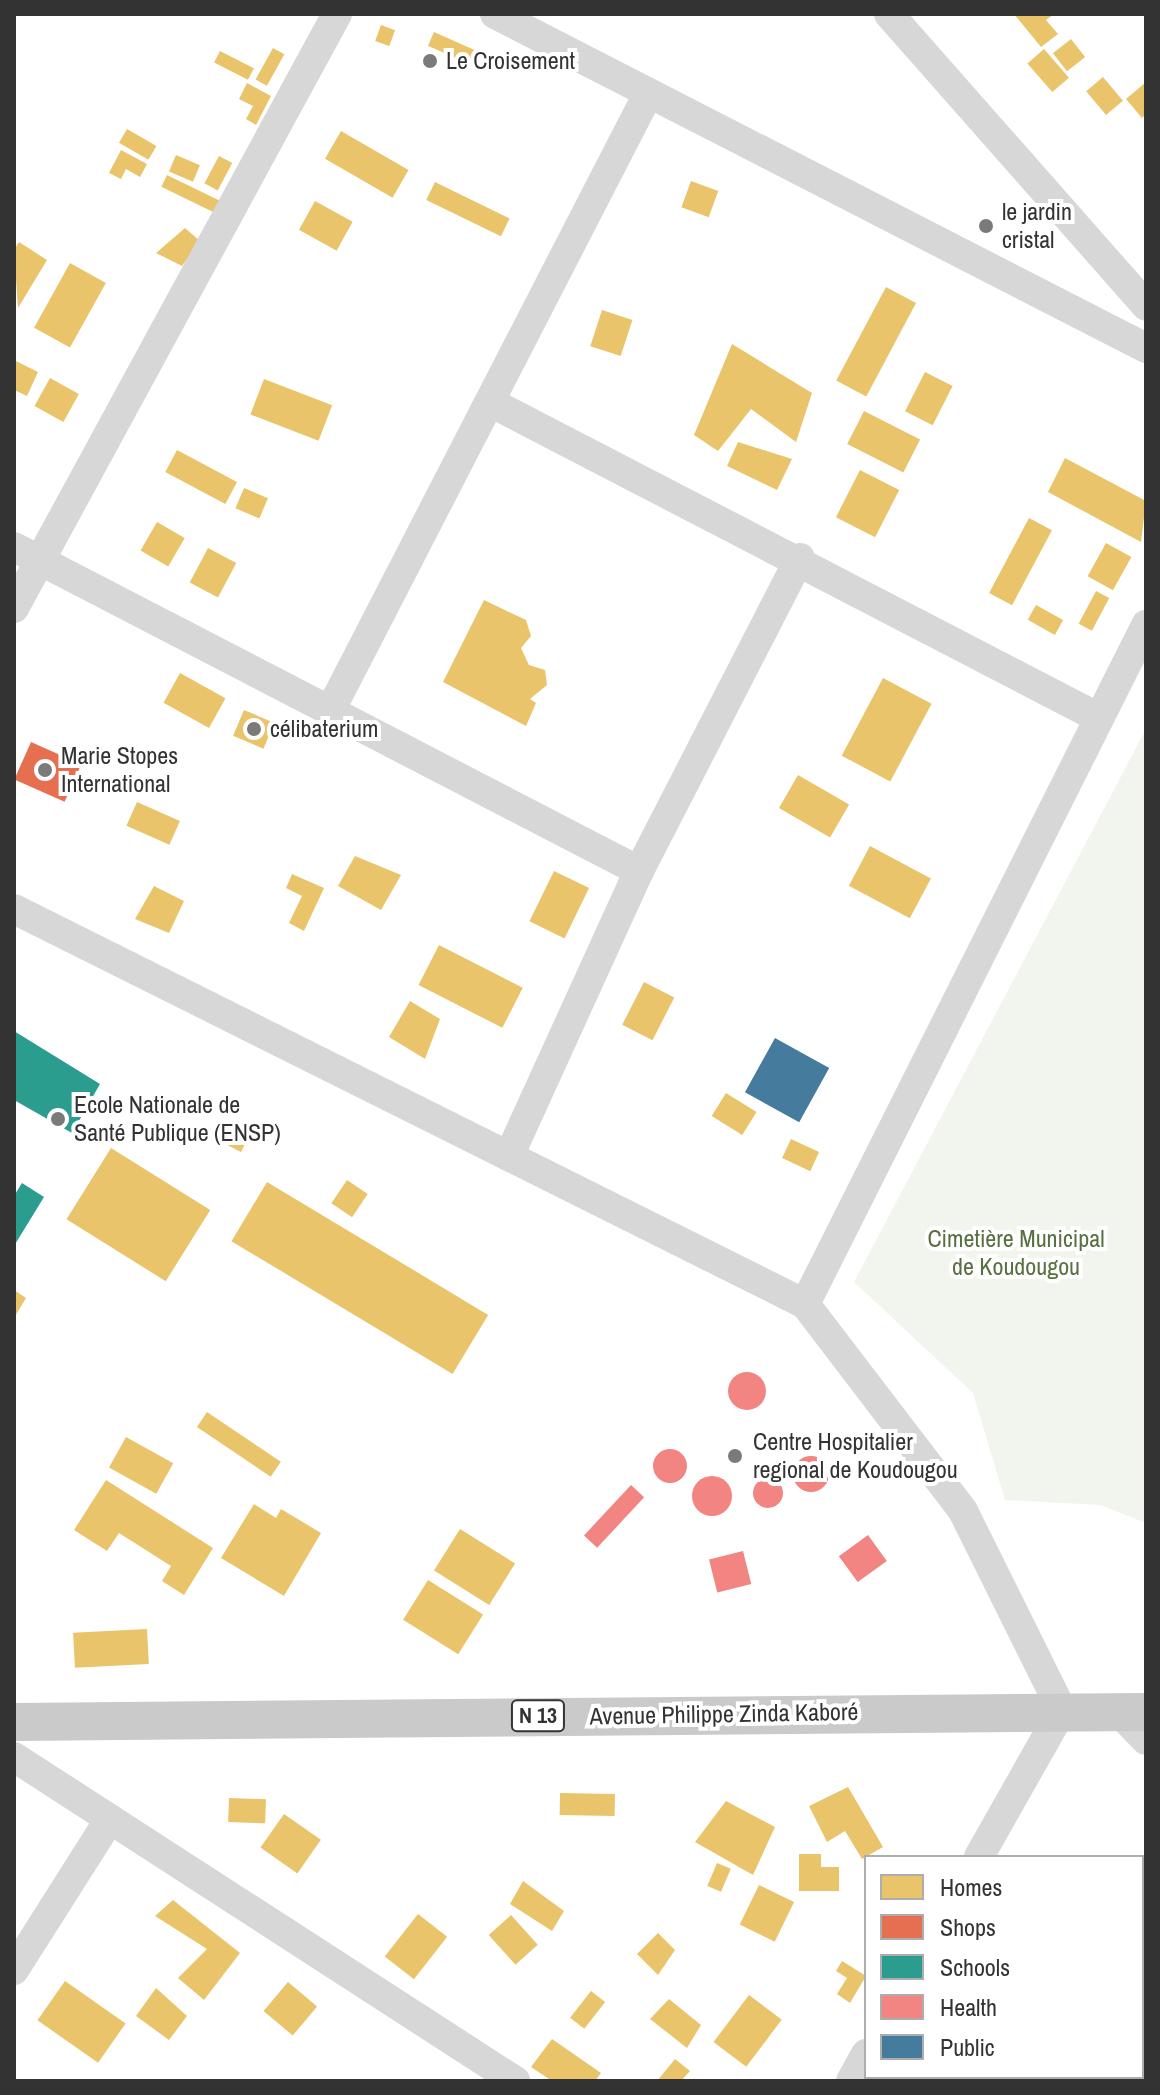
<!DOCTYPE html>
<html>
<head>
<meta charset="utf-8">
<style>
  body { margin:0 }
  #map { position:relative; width:1160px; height:2095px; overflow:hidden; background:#fff; font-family:"Archivo Narrow",sans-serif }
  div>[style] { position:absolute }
  .green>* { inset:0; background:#f1f5ed }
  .homes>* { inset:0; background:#e9c46a; transform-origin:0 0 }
  .shops>* { inset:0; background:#e76f51; transform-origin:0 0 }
  .schools>* { inset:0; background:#2a9d8f }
  .health>* { inset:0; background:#f28482; transform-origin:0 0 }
  .round { border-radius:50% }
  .public>* { inset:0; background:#457b9d; transform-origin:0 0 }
  .minor>* { height:30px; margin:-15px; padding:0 15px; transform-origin:15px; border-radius:15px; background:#d7d7d7 }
  .major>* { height:38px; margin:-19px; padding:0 19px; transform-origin:19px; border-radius:19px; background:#cacaca }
  .dots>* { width:22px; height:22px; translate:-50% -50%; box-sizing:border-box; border:4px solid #fff; border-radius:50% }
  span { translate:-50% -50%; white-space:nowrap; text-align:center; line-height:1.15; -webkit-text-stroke:8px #fff; paint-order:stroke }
  .shield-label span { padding:2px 6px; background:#fff; border:2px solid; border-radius:6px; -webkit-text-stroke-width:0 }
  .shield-label { font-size:22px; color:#333; font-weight:700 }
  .poi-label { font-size:24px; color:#333 }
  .left { translate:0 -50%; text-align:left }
  .park-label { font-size:24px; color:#56703f }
  .street-label { font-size:24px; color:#333 }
  .frame { position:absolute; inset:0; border:16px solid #333; pointer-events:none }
  .legend { position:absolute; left:864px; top:1855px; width:280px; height:224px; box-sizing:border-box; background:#fff; border:2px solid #adadad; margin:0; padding:10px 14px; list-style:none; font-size:24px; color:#333 }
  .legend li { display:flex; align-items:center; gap:16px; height:40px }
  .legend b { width:40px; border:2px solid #adadad }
</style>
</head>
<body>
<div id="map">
  <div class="green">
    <div style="clip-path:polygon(1146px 729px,1146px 1523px,1100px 1505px,1005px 1500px,973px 1393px,854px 1282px)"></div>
  </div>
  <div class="homes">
    <div style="clip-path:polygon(1014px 14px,1054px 14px,1046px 20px,1058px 34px,1041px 47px)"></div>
    <div style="left:381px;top:25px;width:15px;height:17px;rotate:20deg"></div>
    <div style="left:434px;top:32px;width:64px;height:15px;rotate:24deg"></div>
    <div style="left:1071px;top:39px;width:23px;height:23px;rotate:52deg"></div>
    <div style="left:273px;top:48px;width:13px;height:36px;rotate:29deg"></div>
    <div style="left:1044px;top:49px;width:38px;height:22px;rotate:49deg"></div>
    <div style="left:220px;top:51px;width:38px;height:13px;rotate:27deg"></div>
    <div style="left:1103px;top:77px;width:31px;height:22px;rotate:50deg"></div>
    <div style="clip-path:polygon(1146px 82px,1146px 114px,1142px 118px,1126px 99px)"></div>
    <div style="clip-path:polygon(247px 83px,271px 96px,256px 125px,246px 119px,253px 106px,239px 99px)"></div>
    <div style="left:127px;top:129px;width:34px;height:16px;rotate:30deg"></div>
    <div style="left:341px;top:131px;width:78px;height:32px;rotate:30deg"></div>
    <div style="clip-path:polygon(121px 150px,147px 164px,140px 177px,126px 169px,121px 179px,109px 173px)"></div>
    <div style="left:176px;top:155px;width:26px;height:18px;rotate:23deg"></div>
    <div style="left:219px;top:156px;width:15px;height:31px;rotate:28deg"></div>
    <div style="left:167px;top:175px;width:60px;height:13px;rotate:26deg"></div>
    <div style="left:691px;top:181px;width:29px;height:28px;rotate:20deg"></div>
    <div style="left:435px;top:182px;width:83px;height:20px;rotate:26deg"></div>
    <div style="left:315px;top:201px;width:43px;height:33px;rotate:29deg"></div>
    <div style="clip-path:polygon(185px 228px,200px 241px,182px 266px,156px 253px)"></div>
    <div style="clip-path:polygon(19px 242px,47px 260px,18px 308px,14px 250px)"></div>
    <div style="left:70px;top:263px;width:41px;height:74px;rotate:29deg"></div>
    <div style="left:886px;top:287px;width:34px;height:106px;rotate:28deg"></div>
    <div style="left:602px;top:310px;width:32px;height:38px;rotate:18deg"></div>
    <div style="clip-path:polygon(732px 344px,812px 393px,796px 442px,751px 409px,718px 451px,694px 435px)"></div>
    <div style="clip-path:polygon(14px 360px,38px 372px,27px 396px,14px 390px)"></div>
    <div style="left:925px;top:372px;width:31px;height:44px;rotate:27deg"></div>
    <div style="left:50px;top:378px;width:33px;height:32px;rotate:29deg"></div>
    <div style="left:264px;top:379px;width:73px;height:38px;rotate:21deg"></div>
    <div style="left:864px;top:411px;width:63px;height:37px;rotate:27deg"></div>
    <div style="clip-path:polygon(738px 442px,792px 459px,777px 490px,727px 466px)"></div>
    <div style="left:177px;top:450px;width:68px;height:25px;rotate:28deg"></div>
    <div style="clip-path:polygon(1065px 458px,1146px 501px,1141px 542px,1048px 492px)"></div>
    <div style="left:860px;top:470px;width:44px;height:53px;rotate:27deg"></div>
    <div style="left:244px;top:488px;width:26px;height:22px;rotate:23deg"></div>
    <div style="left:1029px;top:518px;width:26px;height:85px;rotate:28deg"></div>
    <div style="left:157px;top:522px;width:32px;height:33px;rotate:30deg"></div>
    <div style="left:1106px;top:543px;width:29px;height:38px;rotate:29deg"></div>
    <div style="left:208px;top:548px;width:32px;height:39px;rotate:28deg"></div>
    <div style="left:1096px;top:591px;width:15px;height:37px;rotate:28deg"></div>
    <div style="clip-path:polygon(484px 600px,526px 620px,531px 636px,521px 648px,529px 665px,545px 670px,547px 685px,530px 699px,536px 703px,526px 726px,443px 682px)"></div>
    <div style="left:1036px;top:605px;width:31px;height:17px;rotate:29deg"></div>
    <div style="left:180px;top:673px;width:52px;height:34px;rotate:29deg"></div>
    <div style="left:883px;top:678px;width:55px;height:88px;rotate:28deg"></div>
    <div style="left:244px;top:710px;width:33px;height:28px;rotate:23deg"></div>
    <div style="left:798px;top:775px;width:59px;height:38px;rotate:30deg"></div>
    <div style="left:137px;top:802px;width:47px;height:26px;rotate:24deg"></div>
    <div style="left:870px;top:846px;width:69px;height:45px;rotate:28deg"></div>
    <div style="clip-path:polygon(355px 856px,401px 875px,381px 910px,338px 886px)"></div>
    <div style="left:554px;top:871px;width:39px;height:56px;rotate:26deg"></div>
    <div style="clip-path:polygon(292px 874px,324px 888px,304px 931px,289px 923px,302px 896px,286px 888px)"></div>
    <div style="clip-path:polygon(154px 886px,184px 901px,169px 933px,135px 919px)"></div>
    <div style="left:439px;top:945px;width:94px;height:45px;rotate:27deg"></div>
    <div style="left:644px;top:982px;width:34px;height:48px;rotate:27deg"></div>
    <div style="clip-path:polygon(410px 1001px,440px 1019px,425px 1059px,389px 1037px)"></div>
    <div style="left:726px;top:1093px;width:36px;height:27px;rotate:32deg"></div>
    <div style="left:226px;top:1122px;width:27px;height:20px;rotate:27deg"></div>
    <div style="left:791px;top:1139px;width:31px;height:21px;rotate:25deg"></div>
    <div style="left:111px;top:1148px;width:117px;height:84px;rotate:32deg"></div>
    <div style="left:347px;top:1180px;width:25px;height:28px;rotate:34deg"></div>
    <div style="left:267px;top:1182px;width:258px;height:69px;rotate:31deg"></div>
    <div style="clip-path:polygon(14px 1290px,26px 1298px,14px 1318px)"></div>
    <div style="left:207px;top:1412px;width:89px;height:18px;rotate:34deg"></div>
    <div style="left:126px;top:1437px;width:54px;height:35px;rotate:29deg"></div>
    <div style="clip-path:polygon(106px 1480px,213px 1548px,184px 1595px,162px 1581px,171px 1566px,119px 1533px,107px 1551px,74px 1530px)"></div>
    <div style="clip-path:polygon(254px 1504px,276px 1518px,281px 1509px,321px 1533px,284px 1596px,221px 1558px)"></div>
    <div style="left:460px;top:1529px;width:65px;height:49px;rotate:32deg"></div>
    <div style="left:428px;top:1580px;width:65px;height:47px;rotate:32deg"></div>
    <div style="left:147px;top:1629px;width:35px;height:74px;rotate:87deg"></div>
    <div style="clip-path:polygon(848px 1787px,883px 1847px,862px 1859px,845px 1831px,827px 1842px,809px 1806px)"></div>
    <div style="left:560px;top:1793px;width:55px;height:22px;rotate:1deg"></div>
    <div style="left:229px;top:1798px;width:37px;height:24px;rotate:2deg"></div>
    <div style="clip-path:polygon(726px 1801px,775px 1827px,753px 1875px,695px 1842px)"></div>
    <div style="left:284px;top:1814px;width:45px;height:41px;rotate:35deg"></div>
    <div style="clip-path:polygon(799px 1854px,821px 1854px,821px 1867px,839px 1867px,839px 1891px,799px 1891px)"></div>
    <div style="left:717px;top:1863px;width:15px;height:25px;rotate:23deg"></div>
    <div style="clip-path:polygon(523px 1881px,564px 1911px,552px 1931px,510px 1904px)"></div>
    <div style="left:759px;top:1885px;width:39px;height:44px;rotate:26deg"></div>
    <div style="clip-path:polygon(173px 1900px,240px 1953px,204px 2000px,178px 1978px,207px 1949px,155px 1916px)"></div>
    <div style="left:418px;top:1914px;width:37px;height:54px;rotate:38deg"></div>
    <div style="left:511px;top:1915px;width:40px;height:30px;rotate:48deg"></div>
    <div style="clip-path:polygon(658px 1933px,675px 1950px,658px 1975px,637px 1954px)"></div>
    <div style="clip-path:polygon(842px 1961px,866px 1976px,850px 2003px,837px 1994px,847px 1978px,836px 1971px)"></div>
    <div style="left:65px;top:1981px;width:74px;height:48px;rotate:35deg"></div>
    <div style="left:288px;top:1982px;width:38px;height:38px;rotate:40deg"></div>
    <div style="clip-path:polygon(156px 1988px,187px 2016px,169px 2040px,136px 2016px)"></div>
    <div style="left:591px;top:1991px;width:18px;height:34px;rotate:38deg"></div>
    <div style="left:749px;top:1995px;width:41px;height:59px;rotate:37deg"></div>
    <div style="clip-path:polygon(669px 1999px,701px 2025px,687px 2048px,650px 2019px)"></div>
    <div style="clip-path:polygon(552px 2039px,601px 2073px,595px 2081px,552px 2081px,531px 2067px)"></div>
    <div style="clip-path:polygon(675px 2059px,690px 2071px,681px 2081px,657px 2081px)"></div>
  </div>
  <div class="shops">
    <div style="left:31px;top:742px;width:55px;height:41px;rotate:24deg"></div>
  </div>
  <div class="schools">
    <div style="clip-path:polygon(14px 1031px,100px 1084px,72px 1133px,14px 1100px)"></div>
    <div style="clip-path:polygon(22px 1183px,44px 1197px,14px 1246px,14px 1196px)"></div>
  </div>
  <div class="health">
    <div class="round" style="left:728px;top:1372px;width:38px;height:38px"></div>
    <div class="round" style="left:653px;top:1449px;width:34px;height:34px"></div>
    <div class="round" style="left:793px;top:1456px;width:36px;height:36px"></div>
    <div class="round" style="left:692px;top:1476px;width:40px;height:40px"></div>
    <div class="round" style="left:753px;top:1478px;width:30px;height:30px"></div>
    <div style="left:631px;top:1485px;width:18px;height:69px;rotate:43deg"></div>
    <div style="left:868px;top:1535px;width:32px;height:36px;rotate:54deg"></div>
    <div style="left:743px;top:1551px;width:34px;height:35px;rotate:76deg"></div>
  </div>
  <div class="public">
    <div style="left:775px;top:1038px;width:62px;height:62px;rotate:29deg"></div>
  </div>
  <div class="minor">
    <div style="left:495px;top:14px;width:732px;rotate:27.16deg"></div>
    <div style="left:889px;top:14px;width:389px;rotate:48.6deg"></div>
    <div style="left:490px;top:402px;width:686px;rotate:27.42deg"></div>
    <div style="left:14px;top:547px;width:704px;rotate:27.4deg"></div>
    <div style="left:14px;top:608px;width:676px;rotate:-61.46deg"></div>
    <div style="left:330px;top:711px;width:692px;rotate:-62.73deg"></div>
    <div style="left:14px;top:909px;width:884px;rotate:26.54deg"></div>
    <div style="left:805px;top:1304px;width:260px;rotate:52.6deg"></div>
    <div style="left:963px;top:1511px;width:222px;rotate:63.6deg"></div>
    <div style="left:1062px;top:1710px;width:169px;rotate:119.5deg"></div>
    <div style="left:509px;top:1156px;width:313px;rotate:-65.5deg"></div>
    <div style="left:639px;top:871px;width:352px;rotate:-62.8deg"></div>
    <div style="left:805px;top:1304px;width:760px;rotate:-63.33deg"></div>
    <div style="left:1118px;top:1711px;width:40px;rotate:46deg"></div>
    <div style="left:14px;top:1757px;width:597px;rotate:32.89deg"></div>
    <div style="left:14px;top:1970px;width:179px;rotate:-57.6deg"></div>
    <div style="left:851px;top:2081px;width:31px;rotate:-61deg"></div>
  </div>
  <div class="major">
    <div style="left:14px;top:1722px;width:1132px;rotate:-0.51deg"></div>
  </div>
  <div class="dots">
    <div style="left:430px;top:61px;background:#7a7a7a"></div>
    <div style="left:986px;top:226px;background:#7a7a7a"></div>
    <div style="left:254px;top:729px;background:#7a7a7a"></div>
    <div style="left:45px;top:770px;background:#7a7a7a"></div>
    <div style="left:58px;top:1119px;background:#7a7a7a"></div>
    <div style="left:735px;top:1456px;background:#7a7a7a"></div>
  </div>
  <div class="shield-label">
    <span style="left:538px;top:1716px">N 13</span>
  </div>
  <div class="poi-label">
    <span class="left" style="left:446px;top:61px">Le Croisement</span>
    <span class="left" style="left:1002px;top:226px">le jardin<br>cristal</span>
    <span class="left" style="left:270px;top:729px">célibaterium</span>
    <span class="left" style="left:61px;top:770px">Marie Stopes<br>International</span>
    <span class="left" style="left:74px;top:1119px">Ecole Nationale de<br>Santé Publique (ENSP)</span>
    <span class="left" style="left:753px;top:1456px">Centre Hospitalier<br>regional de Koudougou</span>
  </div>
  <div class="park-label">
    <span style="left:1016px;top:1253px">Cimetière Municipal<br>de Koudougou</span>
  </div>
  <div class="street-label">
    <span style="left:724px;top:1714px;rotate:-1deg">Avenue Philippe Zinda Kaboré</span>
  </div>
  <div class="frame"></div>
  <ul class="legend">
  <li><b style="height:22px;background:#e9c46a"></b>Homes</li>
  <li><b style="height:22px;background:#e76f51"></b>Shops</li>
  <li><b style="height:22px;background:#2a9d8f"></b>Schools</li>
  <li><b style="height:22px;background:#f28482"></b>Health</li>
  <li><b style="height:22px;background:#457b9d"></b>Public</li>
  </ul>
</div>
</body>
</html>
